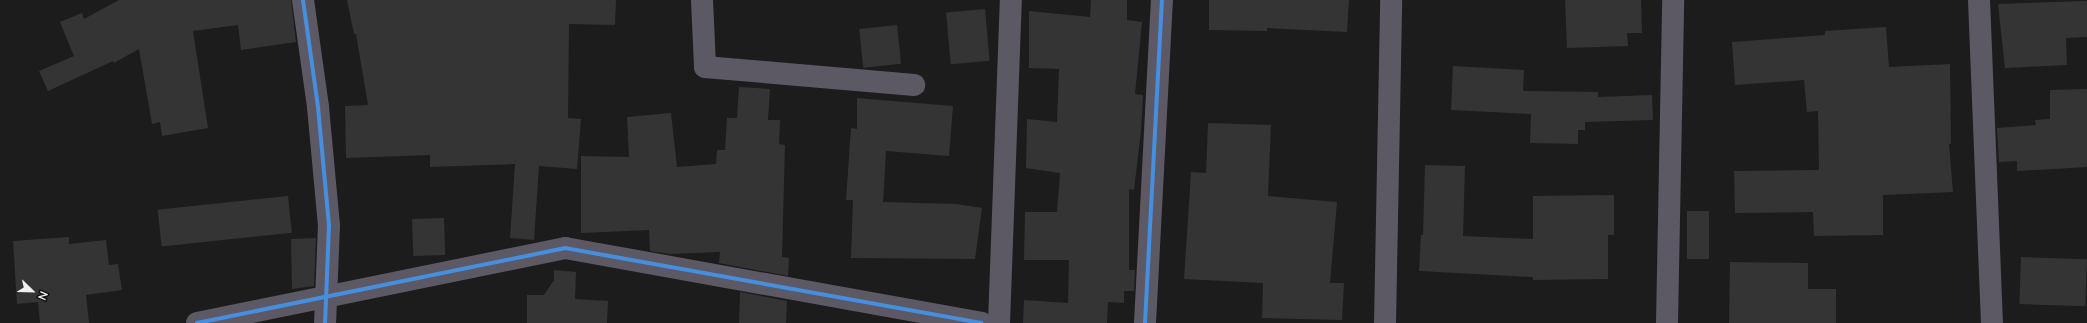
<!DOCTYPE html>
<html>
<head>
<meta charset="utf-8">
<style>
  body { margin:0 }
  #map { position:relative; width:2087px; height:323px; overflow:hidden; background:#1c1c1d; font-family:Lato,sans-serif }
  div>[style] { position:absolute }
  .building>* { inset:0; background:#343435; transform-origin:0 0 }
  .minor>* { height:22px; margin:-11px; padding:0 11px; transform-origin:11px; border-radius:11px; background:#5c5964 }
  .cycleway>* { height:4px; margin:-2px; padding:0 2px; transform-origin:2px; border-radius:2px; background:#468fdf }
  span { translate:-50% -50%; white-space:nowrap; text-align:center; line-height:1.15; -webkit-text-stroke:3px #131215; paint-order:stroke }
  .north { position:absolute; left:12px; top:271px; width:40px; height:40px; -webkit-text-stroke:3px #131215; paint-order:stroke; rotate:113deg; font-size:11px; font-weight:700; line-height:16px; text-align:center; color:#f0f0f2 }
  .north::after { content:''; display:block; margin:auto; width:14px; height:18px; background:#f0f0f2; clip-path:polygon(50% 0,100% 100%,50% 72%,0 100%) }
</style>
</head>
<body>
<div id="map">
  <div class="building">
    <div style="clip-path:polygon(119px 0,291px 0,296px 42px,241px 50px,238px 25px,193px 31px,208px 128px,162px 136px,160px 122px,152px 124px,139px 49px,114px 63px,113px 61px,48px 91px,39px 71px,74px 56px,60px 22px,82px 13px,84px 19px)"></div>
    <div style="clip-path:polygon(347px 0,616px 0,615px 25px,569px 24px,568px 118px,581px 119px,577px 169px,539px 166px,534px 240px,510px 238px,515px 164px,430px 167px,430px 155px,346px 158px,345px 106px,368px 105px,356px 34px,354px 34px)"></div>
    <div style="clip-path:polygon(1091px 0,1127px 0,1127px 20px,1142px 22px,1135px 94px,1143px 95px,1141px 131px,1134px 190px,1129px 189px,1129px 270px,1135px 270px,1134px 291px,1124px 291px,1124px 303px,1108px 302px,1107px 323px,1023px 323px,1024px 300px,1068px 303px,1069px 260px,1024px 260px,1025px 212px,1057px 212px,1060px 173px,1026px 168px,1027px 119px,1057px 122px,1059px 69px,1029px 68px,1029px 11px,1090px 17px)"></div>
    <div style="clip-path:polygon(1209px 0,1349px 0,1347px 32px,1267px 28px,1267px 31px,1209px 30px)"></div>
    <div style="clip-path:polygon(1565px 0,1641px 0,1642px 33px,1627px 33px,1628px 46px,1567px 48px)"></div>
    <div style="clip-path:polygon(2087px 1px,2087px 37px,2066px 38px,2067px 65px,2005px 68px,1998px 4px)"></div>
    <div style="left:985px;top:9px;width:52px;height:39px;rotate:85deg"></div>
    <div style="left:897px;top:25px;width:39px;height:38px;rotate:84deg"></div>
    <div style="clip-path:polygon(1886px 27px,1889px 67px,1950px 64px,1951px 144px,1949px 144px,1953px 192px,1883px 195px,1883px 235px,1814px 236px,1813px 212px,1735px 213px,1734px 171px,1819px 170px,1818px 111px,1807px 112px,1804px 80px,1735px 85px,1732px 42px,1825px 35px,1825px 31px)"></div>
    <div style="clip-path:polygon(1453px 66px,1524px 70px,1523px 91px,1598px 92px,1598px 97px,1652px 95px,1653px 120px,1585px 122px,1585px 130px,1578px 130px,1578px 144px,1530px 143px,1531px 114px,1451px 110px)"></div>
    <div style="clip-path:polygon(739px 87px,770px 89px,768px 120px,780px 120px,779px 144px,785px 145px,782px 257px,789px 258px,788px 276px,719px 263px,720px 252px,670px 254px,650px 251px,649px 230px,581px 233px,581px 156px,629px 157px,627px 117px,671px 113px,677px 167px,716px 164px,717px 150px,725px 150px,727px 118px,737px 118px)"></div>
    <div style="clip-path:polygon(2087px 89px,2087px 167px,2017px 171px,2017px 161px,1999px 162px,1997px 128px,2036px 125px,2035px 120px,2050px 119px,2050px 90px)"></div>
    <div style="clip-path:polygon(857px 98px,953px 106px,949px 156px,886px 151px,883px 202px,956px 204px,982px 208px,975px 259px,851px 258px,853px 200px,846px 200px,851px 128px,857px 129px)"></div>
    <div style="clip-path:polygon(1208px 123px,1271px 125px,1268px 196px,1337px 202px,1330px 283px,1344px 283px,1342px 320px,1262px 318px,1263px 283px,1184px 279px,1191px 172px,1206px 173px)"></div>
    <div style="clip-path:polygon(1425px 165px,1465px 166px,1463px 236px,1533px 239px,1533px 196px,1614px 195px,1614px 235px,1608px 235px,1608px 279px,1533px 280px,1533px 277px,1419px 271px,1421px 235px,1423px 235px)"></div>
    <div style="left:288px;top:196px;width:37px;height:131px;rotate:84deg"></div>
    <div style="left:1687px;top:211px;width:22px;height:48px"></div>
    <div style="left:444px;top:218px;width:37px;height:32px;rotate:88deg"></div>
    <div style="clip-path:polygon(69px 237px,69px 244px,106px 240px,109px 265px,118px 264px,122px 290px,86px 295px,89px 323px,40px 323px,38px 302px,17px 304px,13px 241px)"></div>
    <div style="clip-path:polygon(316px 238px,314px 286px,292px 289px,291px 239px)"></div>
    <div style="left:2021px;top:257px;width:66px;height:47px;rotate:2deg"></div>
    <div style="clip-path:polygon(1730px 262px,1808px 263px,1808px 289px,1836px 289px,1836px 323px,1729px 323px)"></div>
    <div style="clip-path:polygon(554px 270px,576px 272px,575px 299px,608px 301px,607px 323px,527px 323px,527px 295px,544px 295px,554px 280px)"></div>
    <div style="clip-path:polygon(740px 292px,787px 301px,786px 323px,739px 323px)"></div>
  </div>
  <div class="minor">
    <div style="left:303px;top:0;width:108px;rotate:82deg"></div>
    <div style="left:318px;top:107px;width:119px;rotate:84.7deg"></div>
    <div style="left:329px;top:225px;width:98px;rotate:92.3deg"></div>
    <div style="left:702px;top:0;width:67px;rotate:87.4deg"></div>
    <div style="left:705px;top:67px;width:210px;rotate:4.9deg"></div>
    <div style="left:1979px;top:0;width:323px;rotate:87.7deg"></div>
    <div style="left:197px;top:323px;width:376px;rotate:-11.5deg"></div>
    <div style="left:565px;top:248px;width:423px;rotate:10.2deg"></div>
    <div style="left:999px;top:323px;width:323px;rotate:-87.9deg"></div>
    <div style="left:1145px;top:323px;width:323px;rotate:-87deg"></div>
    <div style="left:1385px;top:323px;width:323px;rotate:-88.9deg"></div>
    <div style="left:1667px;top:323px;width:323px;rotate:-88.9deg"></div>
  </div>
  <div class="cycleway">
    <div style="left:303px;top:0;width:108px;rotate:82deg"></div>
    <div style="left:318px;top:107px;width:119px;rotate:84.7deg"></div>
    <div style="left:329px;top:225px;width:98px;rotate:92.3deg"></div>
    <div style="left:197px;top:323px;width:376px;rotate:-11.5deg"></div>
    <div style="left:565px;top:248px;width:423px;rotate:10.2deg"></div>
    <div style="left:1145px;top:323px;width:323px;rotate:-87deg"></div>
  </div>
  <div class="north">N</div>
</div>
</body>
</html>
